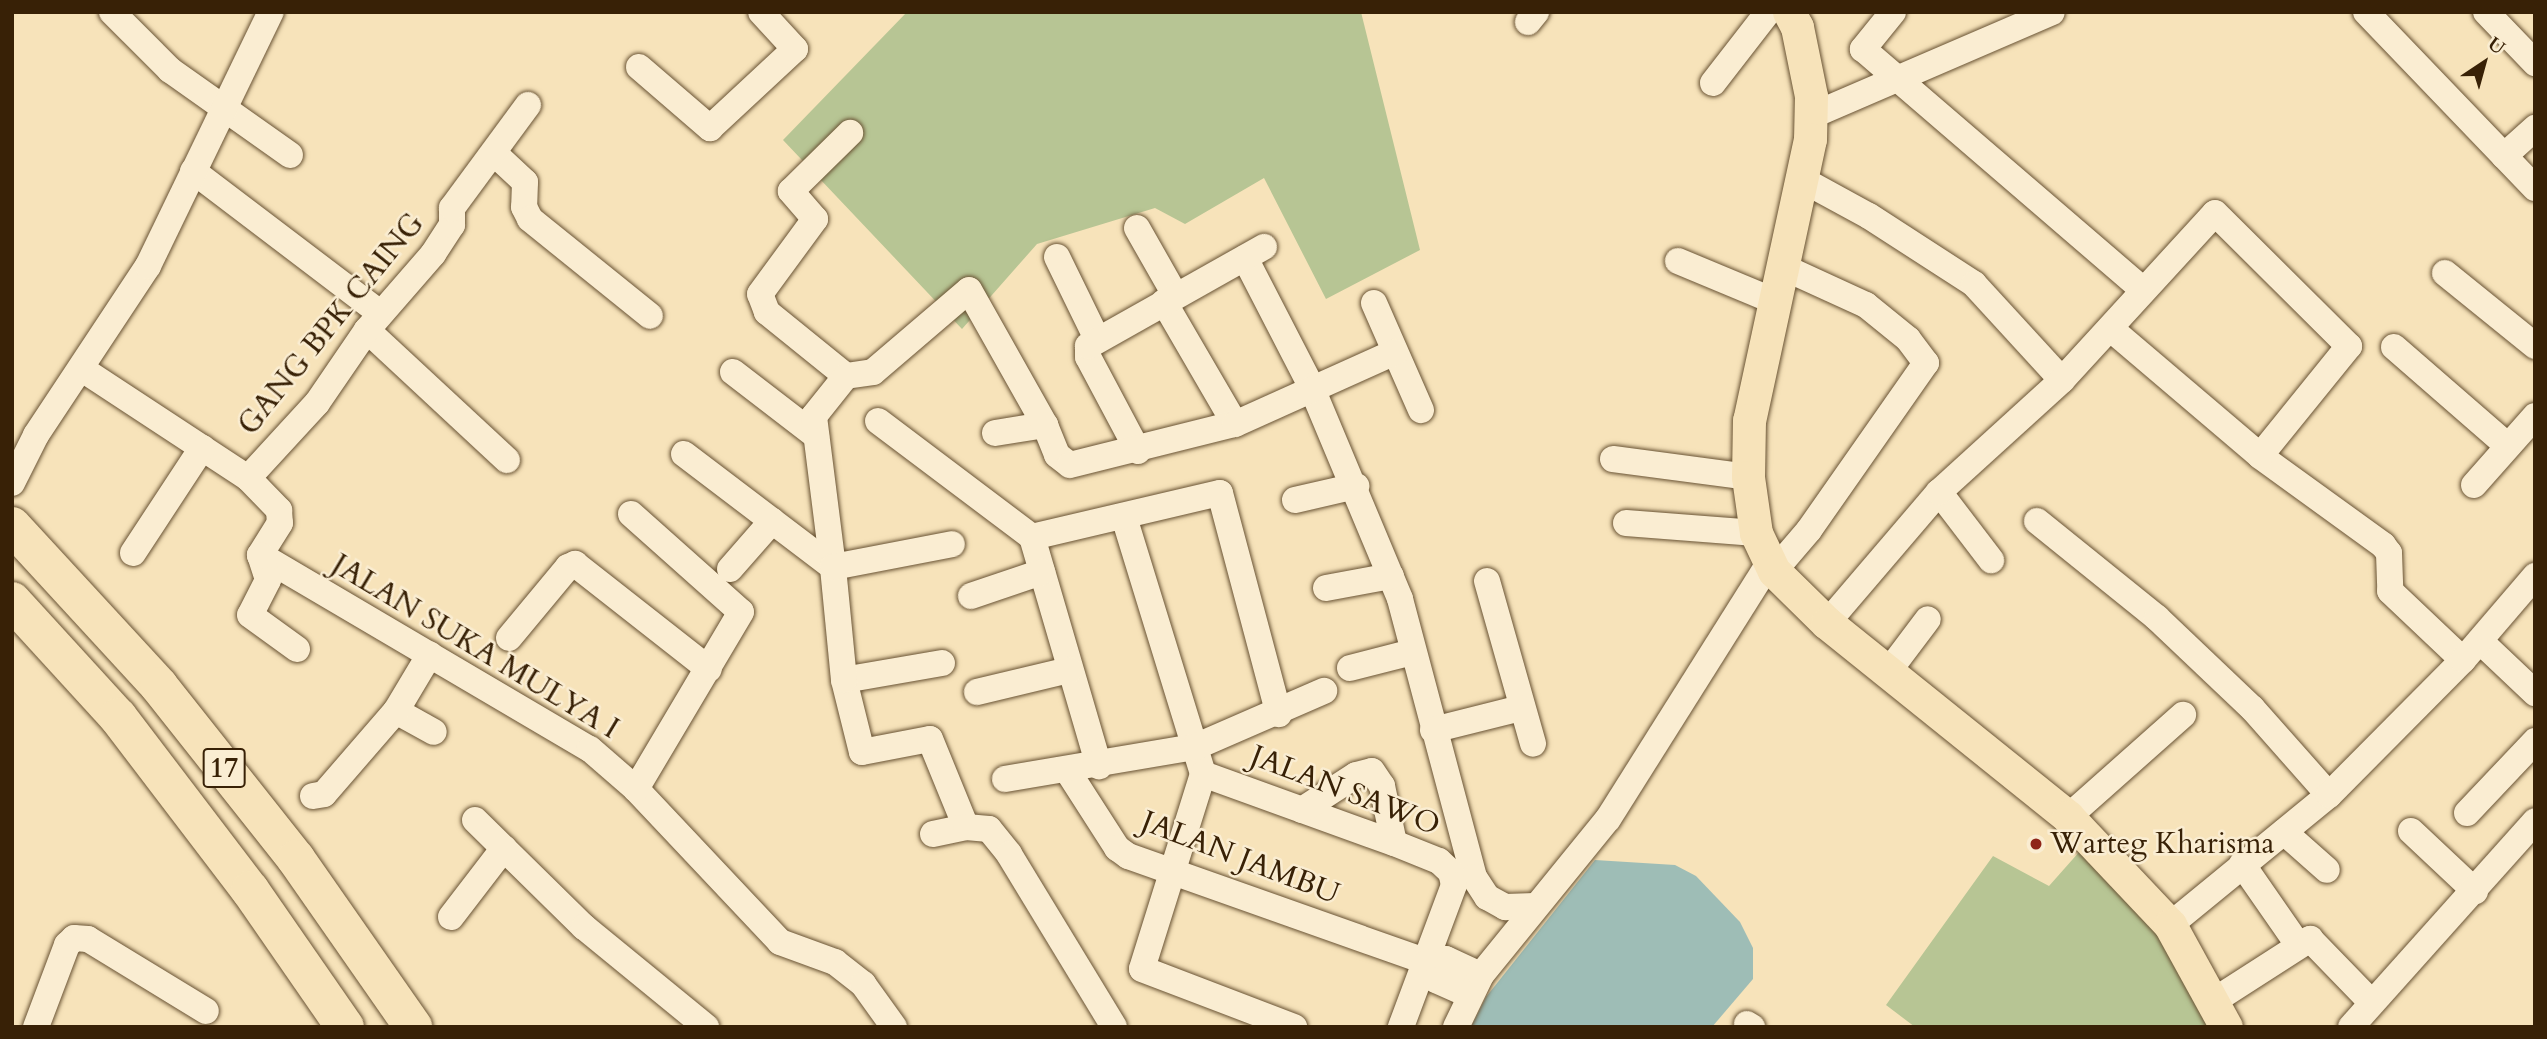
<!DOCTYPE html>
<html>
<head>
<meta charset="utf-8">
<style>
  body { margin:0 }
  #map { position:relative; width:2547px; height:1039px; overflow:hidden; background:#f7e3ba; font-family:Cardo,serif }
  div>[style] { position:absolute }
  .green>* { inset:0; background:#b7c594 }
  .water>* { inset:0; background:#9ebdb6 }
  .roads { filter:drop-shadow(0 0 2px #685233) drop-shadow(0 0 2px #685233) }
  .minor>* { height:26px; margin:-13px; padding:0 13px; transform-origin:13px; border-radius:13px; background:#faedd2 }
  .major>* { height:33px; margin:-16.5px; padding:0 16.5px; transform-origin:16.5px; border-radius:16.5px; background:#f7e3ba }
  .highway>* { height:38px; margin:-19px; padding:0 19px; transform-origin:19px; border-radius:19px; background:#f7e3ba }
  .dots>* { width:19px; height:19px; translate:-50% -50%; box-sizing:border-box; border:4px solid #faedd2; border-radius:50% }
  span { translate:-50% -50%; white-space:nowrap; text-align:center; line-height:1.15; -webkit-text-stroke:5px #faedd2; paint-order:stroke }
  .shield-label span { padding:2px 5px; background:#faedd2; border:2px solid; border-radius:5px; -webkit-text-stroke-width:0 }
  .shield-label { font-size:28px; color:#382106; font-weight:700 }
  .street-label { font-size:30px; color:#382106 }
  .poi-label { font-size:30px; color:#382106 }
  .left { translate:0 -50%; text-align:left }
  .frame { position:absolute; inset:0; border:14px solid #382106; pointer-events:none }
  .north { position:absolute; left:2449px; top:28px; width:70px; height:70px; -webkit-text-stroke:5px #faedd2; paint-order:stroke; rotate:36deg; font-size:19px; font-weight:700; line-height:28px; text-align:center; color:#382106 }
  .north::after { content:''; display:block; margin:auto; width:24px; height:32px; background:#382106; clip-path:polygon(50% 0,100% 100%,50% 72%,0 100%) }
</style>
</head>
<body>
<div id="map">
  <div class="green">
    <div style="clip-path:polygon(907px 12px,1361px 12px,1420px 250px,1326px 299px,1264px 178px,1185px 224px,1155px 208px,1037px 244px,962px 329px,783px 140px)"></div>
    <div style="clip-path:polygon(2088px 842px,2148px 905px,2222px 1027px,1915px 1027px,1886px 1005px,1993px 856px,2049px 886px)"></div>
  </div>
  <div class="water">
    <div style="clip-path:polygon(1595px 860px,1675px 865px,1696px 876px,1740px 922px,1753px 948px,1753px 979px,1712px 1027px,1471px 1027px,1486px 997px)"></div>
  </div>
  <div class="roads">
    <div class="minor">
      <div style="left:112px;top:12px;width:82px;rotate:45deg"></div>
      <div style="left:170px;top:70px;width:147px;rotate:35.3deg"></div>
      <div style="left:1893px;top:12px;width:48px;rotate:129deg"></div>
      <div style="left:1863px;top:49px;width:369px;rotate:40.7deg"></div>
      <div style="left:2366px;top:12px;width:244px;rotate:46.2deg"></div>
      <div style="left:2486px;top:12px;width:71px;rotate:46.1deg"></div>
      <div style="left:1528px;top:22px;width:13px;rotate:-51deg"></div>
      <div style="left:639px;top:67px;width:94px;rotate:40.7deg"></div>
      <div style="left:710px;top:128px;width:116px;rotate:-42.9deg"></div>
      <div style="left:795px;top:49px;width:50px;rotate:-132.6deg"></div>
      <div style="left:1713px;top:83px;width:90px;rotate:-52.2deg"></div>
      <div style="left:1811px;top:116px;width:262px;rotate:-23.3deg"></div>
      <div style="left:495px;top:154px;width:41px;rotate:43deg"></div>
      <div style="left:525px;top:182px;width:25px;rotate:92deg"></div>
      <div style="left:524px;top:207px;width:13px;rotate:63deg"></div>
      <div style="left:530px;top:219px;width:154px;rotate:38.9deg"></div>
      <div style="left:2504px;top:156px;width:42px;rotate:-42.1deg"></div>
      <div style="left:193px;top:171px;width:225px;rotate:37.2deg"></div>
      <div style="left:1801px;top:179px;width:77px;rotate:28.6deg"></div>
      <div style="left:1869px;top:216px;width:125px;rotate:32.9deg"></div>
      <div style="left:1974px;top:284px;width:130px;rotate:47.5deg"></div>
      <div style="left:1137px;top:228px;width:77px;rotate:60.4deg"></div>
      <div style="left:1057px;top:257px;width:91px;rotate:64deg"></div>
      <div style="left:1245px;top:258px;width:144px;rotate:62.7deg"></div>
      <div style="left:1311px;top:386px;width:231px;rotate:67.3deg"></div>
      <div style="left:1400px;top:599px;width:288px;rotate:75.1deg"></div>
      <div style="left:1474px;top:877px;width:24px;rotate:57deg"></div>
      <div style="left:1487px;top:897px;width:21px;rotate:29deg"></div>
      <div style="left:1505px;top:907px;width:30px;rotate:-2deg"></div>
      <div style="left:1678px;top:261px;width:104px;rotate:22.6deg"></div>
      <div style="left:2445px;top:273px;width:116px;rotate:39deg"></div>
      <div style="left:1164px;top:302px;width:141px;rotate:59.8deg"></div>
      <div style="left:1374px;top:303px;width:117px;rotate:66.3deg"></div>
      <div style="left:2111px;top:329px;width:196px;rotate:40.4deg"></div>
      <div style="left:2260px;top:456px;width:152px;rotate:35.9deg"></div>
      <div style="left:2383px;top:545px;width:10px;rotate:53deg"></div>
      <div style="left:2389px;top:553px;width:38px;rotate:88deg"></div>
      <div style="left:2390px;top:591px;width:100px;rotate:43.4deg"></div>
      <div style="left:367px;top:330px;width:191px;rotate:42.9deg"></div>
      <div style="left:2394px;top:347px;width:151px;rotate:41deg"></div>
      <div style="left:82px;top:369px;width:199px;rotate:33.3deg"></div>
      <div style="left:248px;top:478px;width:45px;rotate:45.9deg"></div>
      <div style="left:279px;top:510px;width:13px;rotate:86deg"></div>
      <div style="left:280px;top:523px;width:38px;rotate:122deg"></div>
      <div style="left:260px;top:555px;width:383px;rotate:30.5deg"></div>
      <div style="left:590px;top:749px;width:61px;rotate:41deg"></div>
      <div style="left:636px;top:789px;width:210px;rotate:46.7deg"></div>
      <div style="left:780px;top:942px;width:59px;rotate:20deg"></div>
      <div style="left:835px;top:962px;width:36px;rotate:38deg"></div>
      <div style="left:863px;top:984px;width:53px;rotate:54.2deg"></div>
      <div style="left:733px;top:372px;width:105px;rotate:37.6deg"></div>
      <div style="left:846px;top:376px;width:102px;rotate:-141deg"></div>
      <div style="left:767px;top:312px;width:19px;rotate:-111deg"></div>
      <div style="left:760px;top:294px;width:93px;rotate:-53.7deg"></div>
      <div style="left:815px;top:219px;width:37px;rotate:-131deg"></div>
      <div style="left:791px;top:191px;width:83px;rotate:-44.5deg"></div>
      <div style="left:878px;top:421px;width:193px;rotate:37deg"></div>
      <div style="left:1032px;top:537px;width:239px;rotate:73.7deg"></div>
      <div style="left:995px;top:433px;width:51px;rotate:-9.1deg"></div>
      <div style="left:1138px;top:451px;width:106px;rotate:-118deg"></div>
      <div style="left:1088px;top:357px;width:11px;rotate:-90deg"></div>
      <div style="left:1088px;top:346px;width:202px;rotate:-29.4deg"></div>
      <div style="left:684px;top:454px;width:187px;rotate:37.2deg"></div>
      <div style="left:1613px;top:459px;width:136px;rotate:7.6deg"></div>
      <div style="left:248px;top:478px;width:102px;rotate:-47.4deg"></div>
      <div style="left:317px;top:403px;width:88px;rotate:-55.6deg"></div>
      <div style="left:367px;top:330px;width:101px;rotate:-49deg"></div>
      <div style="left:433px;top:254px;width:35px;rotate:-57deg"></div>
      <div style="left:452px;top:225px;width:17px;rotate:-90deg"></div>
      <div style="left:452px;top:208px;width:128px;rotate:-53.6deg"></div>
      <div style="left:12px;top:483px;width:54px;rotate:-63.4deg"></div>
      <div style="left:36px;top:435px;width:203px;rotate:-56.5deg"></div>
      <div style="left:148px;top:266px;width:282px;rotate:-64.2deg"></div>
      <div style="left:2474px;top:485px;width:92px;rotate:-48.5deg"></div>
      <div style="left:1939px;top:492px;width:86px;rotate:52.6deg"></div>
      <div style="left:1295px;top:500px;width:63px;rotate:-12.9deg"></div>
      <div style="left:631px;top:514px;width:147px;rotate:41.7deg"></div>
      <div style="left:741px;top:612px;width:206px;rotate:120.7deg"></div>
      <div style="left:1124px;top:517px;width:269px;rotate:72.9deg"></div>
      <div style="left:1203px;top:774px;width:204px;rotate:107.4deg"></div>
      <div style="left:1142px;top:969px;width:163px;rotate:20.9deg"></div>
      <div style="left:2037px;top:521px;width:154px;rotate:38.9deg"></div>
      <div style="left:2157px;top:618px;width:131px;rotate:43.5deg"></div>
      <div style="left:2252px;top:708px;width:116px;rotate:48.5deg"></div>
      <div style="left:1626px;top:523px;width:130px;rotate:4.4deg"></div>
      <div style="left:1032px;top:537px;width:193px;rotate:-13.2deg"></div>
      <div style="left:1220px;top:493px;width:229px;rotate:75.1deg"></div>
      <div style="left:133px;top:553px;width:126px;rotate:-56.7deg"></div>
      <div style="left:260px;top:555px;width:26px;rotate:72deg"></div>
      <div style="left:268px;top:580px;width:39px;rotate:117deg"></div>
      <div style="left:250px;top:615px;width:58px;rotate:35.9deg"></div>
      <div style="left:833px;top:567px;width:152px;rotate:-97.2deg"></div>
      <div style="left:814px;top:416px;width:51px;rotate:-51.3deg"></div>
      <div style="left:846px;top:376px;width:27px;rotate:-8deg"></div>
      <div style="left:873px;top:372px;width:126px;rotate:-40.5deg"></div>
      <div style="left:969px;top:290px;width:155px;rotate:60.6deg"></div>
      <div style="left:1045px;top:425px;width:32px;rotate:68deg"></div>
      <div style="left:1057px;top:455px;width:16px;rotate:38deg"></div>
      <div style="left:1070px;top:465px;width:170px;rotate:-14deg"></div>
      <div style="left:1235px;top:424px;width:175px;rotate:-24.2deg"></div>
      <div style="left:730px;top:569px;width:64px;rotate:-48.8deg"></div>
      <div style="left:1774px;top:571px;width:54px;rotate:-49.5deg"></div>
      <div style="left:1809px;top:530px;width:204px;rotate:-55deg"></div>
      <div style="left:1926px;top:363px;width:30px;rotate:-127deg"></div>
      <div style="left:1908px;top:339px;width:54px;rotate:-141deg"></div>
      <div style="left:1866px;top:305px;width:91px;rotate:-155.4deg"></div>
      <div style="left:1487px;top:581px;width:169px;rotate:74.2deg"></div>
      <div style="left:1326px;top:588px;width:66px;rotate:-10.5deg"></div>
      <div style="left:971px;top:596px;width:75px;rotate:-18.7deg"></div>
      <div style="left:1827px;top:623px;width:172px;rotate:-49.5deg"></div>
      <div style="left:1939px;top:492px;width:166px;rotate:-42.3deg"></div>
      <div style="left:2062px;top:380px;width:226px;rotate:-47.5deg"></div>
      <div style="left:2215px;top:213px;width:189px;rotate:44.8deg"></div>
      <div style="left:2349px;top:346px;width:141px;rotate:129deg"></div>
      <div style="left:509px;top:638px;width:92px;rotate:-50.3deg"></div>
      <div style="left:568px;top:567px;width:8px;rotate:-23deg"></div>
      <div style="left:575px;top:564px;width:170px;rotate:38.1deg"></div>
      <div style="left:2480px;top:641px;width:76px;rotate:43.4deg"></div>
      <div style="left:942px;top:663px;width:99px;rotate:170.2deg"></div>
      <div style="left:844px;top:680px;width:74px;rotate:76deg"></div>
      <div style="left:862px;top:752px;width:69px;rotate:-10.8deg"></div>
      <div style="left:930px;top:739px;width:95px;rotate:67.8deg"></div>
      <div style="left:1350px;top:668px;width:65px;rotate:-14.3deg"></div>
      <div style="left:1888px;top:672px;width:66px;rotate:-53deg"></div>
      <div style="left:844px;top:680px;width:114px;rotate:-95.6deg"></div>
      <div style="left:833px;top:567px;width:121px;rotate:-10.9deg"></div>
      <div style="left:977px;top:692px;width:95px;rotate:-13.4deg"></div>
      <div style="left:396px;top:711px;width:43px;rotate:28.9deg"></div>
      <div style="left:1433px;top:730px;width:91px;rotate:-14deg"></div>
      <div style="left:1067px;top:770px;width:93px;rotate:57.3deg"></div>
      <div style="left:1117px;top:848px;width:14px;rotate:36deg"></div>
      <div style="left:1128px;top:856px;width:317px;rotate:19.5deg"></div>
      <div style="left:1427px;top:962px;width:19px;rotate:-9deg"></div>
      <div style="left:1446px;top:959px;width:38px;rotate:25deg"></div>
      <div style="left:1203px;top:774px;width:203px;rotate:19.9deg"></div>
      <div style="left:1394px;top:843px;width:48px;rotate:21.8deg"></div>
      <div style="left:1439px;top:861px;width:16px;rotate:43deg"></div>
      <div style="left:1451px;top:872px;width:13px;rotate:77deg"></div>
      <div style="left:1454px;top:885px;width:152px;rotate:110.5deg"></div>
      <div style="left:1005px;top:779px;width:193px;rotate:-9.6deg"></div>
      <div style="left:1195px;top:747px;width:141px;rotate:-23.5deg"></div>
      <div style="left:313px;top:796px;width:11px;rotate:-10deg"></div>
      <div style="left:324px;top:794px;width:110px;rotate:-49.1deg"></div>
      <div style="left:396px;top:711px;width:66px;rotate:-59.2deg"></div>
      <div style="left:1302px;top:810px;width:64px;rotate:-32.9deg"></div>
      <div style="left:1356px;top:775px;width:16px;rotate:-14deg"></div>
      <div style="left:1372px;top:771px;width:18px;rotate:56deg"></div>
      <div style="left:1382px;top:786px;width:58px;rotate:78.1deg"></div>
      <div style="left:2467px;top:813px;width:99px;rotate:-46.6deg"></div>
      <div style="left:2068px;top:817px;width:154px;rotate:-41.6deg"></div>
      <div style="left:475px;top:820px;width:153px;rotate:44.5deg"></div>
      <div style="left:584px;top:927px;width:158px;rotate:39.3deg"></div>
      <div style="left:2411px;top:831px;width:88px;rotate:43.2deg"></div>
      <div style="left:2284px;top:832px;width:57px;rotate:41.5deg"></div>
      <div style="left:933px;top:834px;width:34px;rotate:-12deg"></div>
      <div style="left:966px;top:827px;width:23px;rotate:5deg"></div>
      <div style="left:989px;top:829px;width:32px;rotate:51deg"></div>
      <div style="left:1009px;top:854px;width:202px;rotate:58.7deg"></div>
      <div style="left:2242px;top:864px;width:96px;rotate:55.2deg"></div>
      <div style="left:451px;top:917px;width:87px;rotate:-52.5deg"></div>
      <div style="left:2170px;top:925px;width:205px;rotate:-39.3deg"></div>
      <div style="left:2329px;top:795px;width:190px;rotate:-45.2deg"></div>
      <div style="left:2463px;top:660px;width:111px;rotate:-49.4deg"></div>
      <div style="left:1427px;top:962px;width:20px;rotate:63deg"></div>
      <div style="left:1436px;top:980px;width:37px;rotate:24deg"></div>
      <div style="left:2212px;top:1002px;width:117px;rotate:-32.7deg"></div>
      <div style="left:2310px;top:939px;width:86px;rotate:45.9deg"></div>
      <div style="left:1747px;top:1024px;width:6px;rotate:31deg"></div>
      <div style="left:36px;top:1027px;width:88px;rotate:-69.3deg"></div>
      <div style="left:67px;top:945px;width:10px;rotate:-45deg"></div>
      <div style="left:74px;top:938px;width:14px;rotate:4deg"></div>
      <div style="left:88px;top:939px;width:138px;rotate:31.4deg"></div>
      <div style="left:1456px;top:1027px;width:58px;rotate:-64.3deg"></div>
      <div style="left:1481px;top:975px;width:201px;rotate:-50.9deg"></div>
      <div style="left:1608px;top:819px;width:302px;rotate:-57.8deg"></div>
      <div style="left:2351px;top:1027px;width:276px;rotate:-48.2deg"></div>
    </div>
    <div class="major">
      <div style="left:1789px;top:12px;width:17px;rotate:62deg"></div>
      <div style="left:1797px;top:27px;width:70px;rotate:78.5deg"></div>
      <div style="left:1811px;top:96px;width:43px;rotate:91.3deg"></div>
      <div style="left:1810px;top:139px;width:288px;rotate:102.2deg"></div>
      <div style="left:1749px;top:420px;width:57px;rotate:91deg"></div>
      <div style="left:1748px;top:477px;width:57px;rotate:81.9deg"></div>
      <div style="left:1756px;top:533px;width:42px;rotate:64.7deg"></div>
      <div style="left:1774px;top:571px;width:74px;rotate:44.5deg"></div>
      <div style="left:1827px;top:623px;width:309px;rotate:38.8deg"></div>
      <div style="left:2068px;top:817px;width:149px;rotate:46.6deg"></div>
      <div style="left:2170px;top:925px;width:116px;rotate:61.2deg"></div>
    </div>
    <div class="highway">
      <div style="left:12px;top:526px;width:217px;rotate:47.4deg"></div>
      <div style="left:159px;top:686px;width:221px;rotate:51.6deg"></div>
      <div style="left:296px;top:859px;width:205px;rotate:55.1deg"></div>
      <div style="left:12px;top:601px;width:157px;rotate:47.6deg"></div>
      <div style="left:118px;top:717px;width:218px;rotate:52.7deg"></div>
      <div style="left:250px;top:890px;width:167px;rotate:55.3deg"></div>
    </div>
  </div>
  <div class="dots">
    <div style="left:2036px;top:844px;background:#8f2418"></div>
  </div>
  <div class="shield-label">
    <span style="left:224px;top:768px">17</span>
  </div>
  <div class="street-label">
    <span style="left:331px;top:324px;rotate:-51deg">GANG BPK CAING</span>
    <span style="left:475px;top:647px;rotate:31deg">JALAN SUKA MULYA I</span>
    <span style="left:1345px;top:791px;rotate:21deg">JALAN SAWO</span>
    <span style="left:1240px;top:858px;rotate:21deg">JALAN JAMBU</span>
  </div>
  <div class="poi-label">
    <span class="left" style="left:2050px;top:844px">Warteg Kharisma</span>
  </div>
  <div class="frame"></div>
  <div class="north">U</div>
</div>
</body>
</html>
